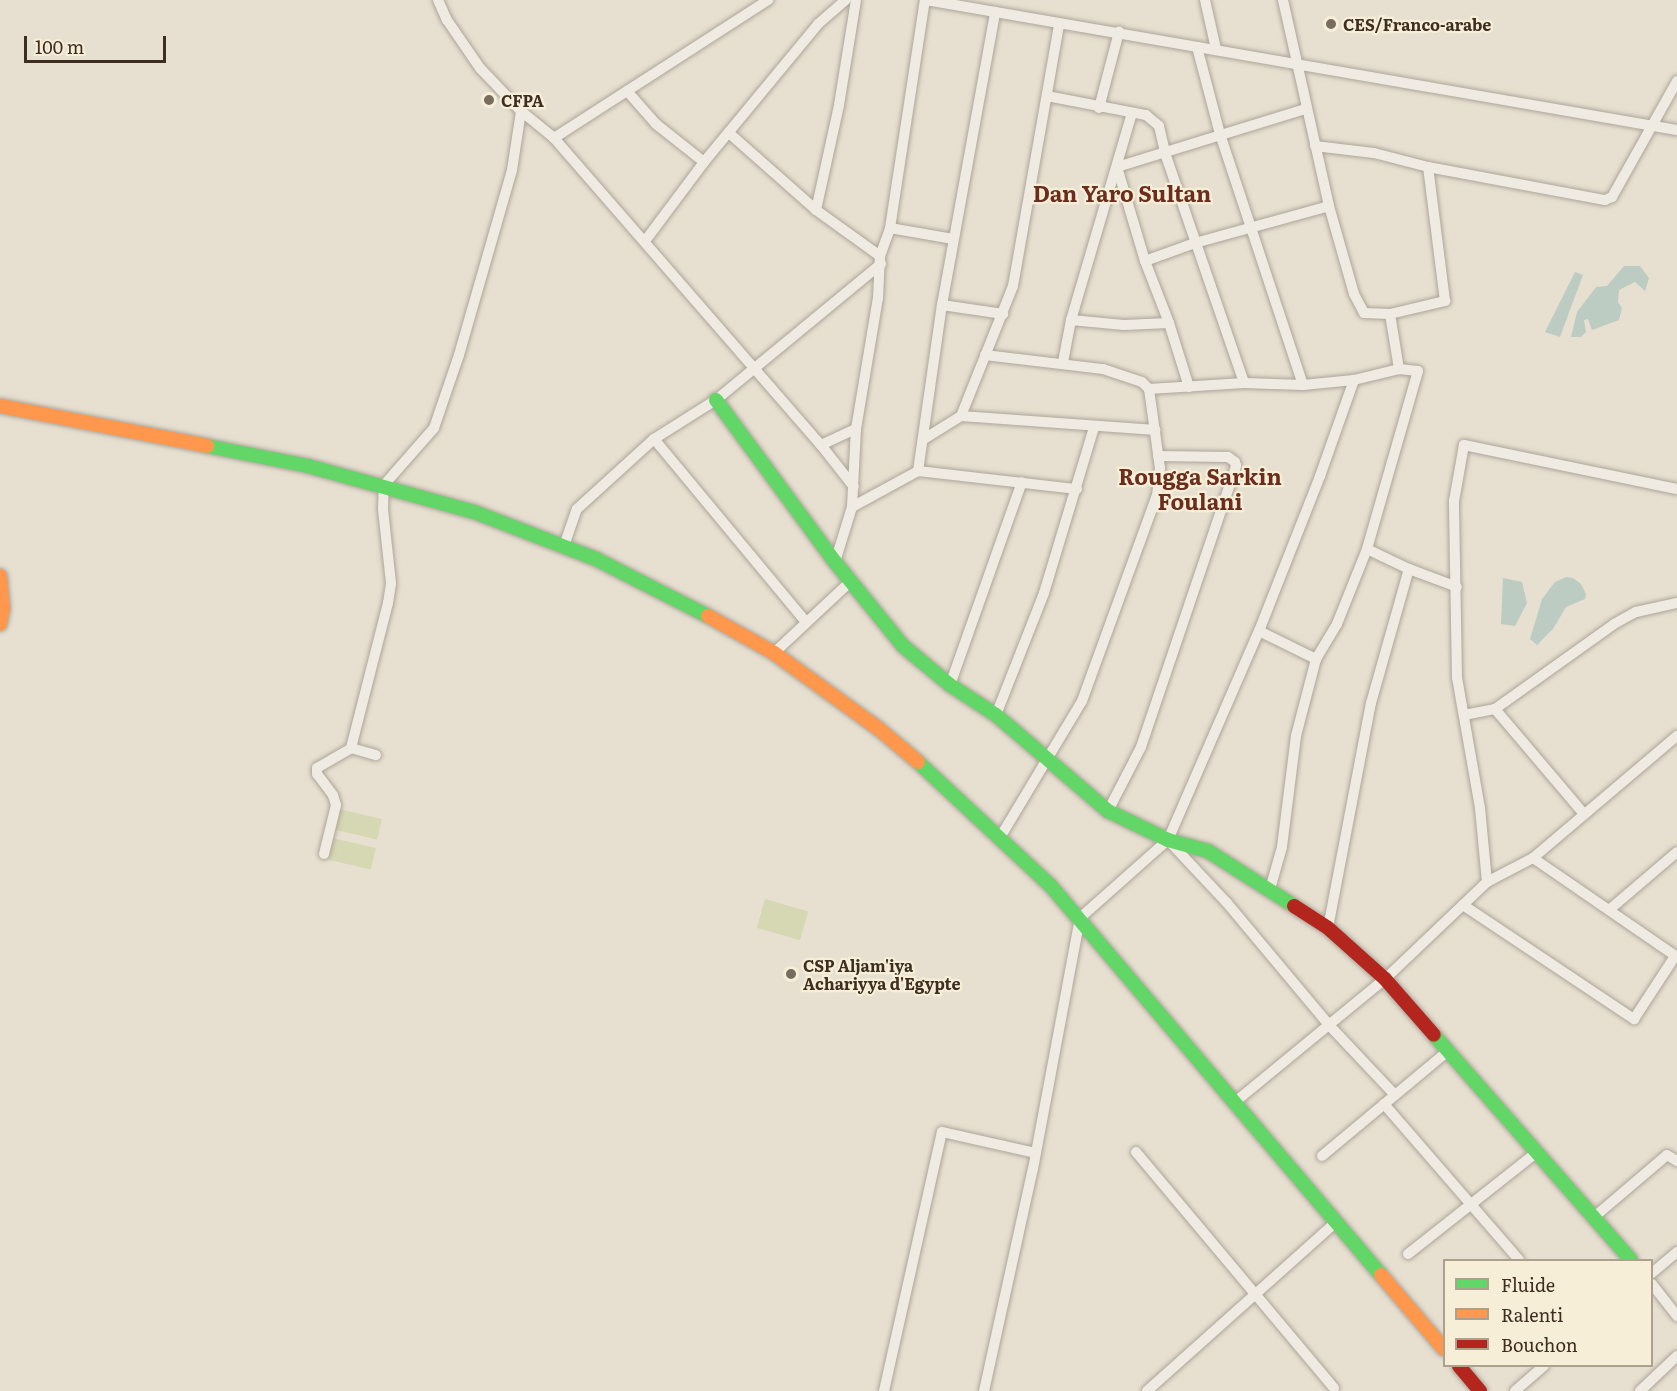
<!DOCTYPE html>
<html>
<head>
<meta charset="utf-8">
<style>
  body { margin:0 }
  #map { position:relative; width:1677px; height:1391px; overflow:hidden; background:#e7e0d1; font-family:Literata,serif }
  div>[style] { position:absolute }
  .green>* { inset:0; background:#d6d7b3; transform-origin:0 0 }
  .water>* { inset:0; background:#bcccc2 }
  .roads { filter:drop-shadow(0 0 2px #ada599) drop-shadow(0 0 2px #ada599) }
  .street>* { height:10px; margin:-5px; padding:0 5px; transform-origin:5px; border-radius:5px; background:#efebe3 }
  .fast>* { height:14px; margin:-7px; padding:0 7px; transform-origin:7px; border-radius:7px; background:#63d668 }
  .slow>* { height:14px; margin:-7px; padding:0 7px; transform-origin:7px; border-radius:7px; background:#ff974d }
  .jam>* { height:14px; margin:-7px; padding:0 7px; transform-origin:7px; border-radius:7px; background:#b3261e }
  .dots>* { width:16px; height:16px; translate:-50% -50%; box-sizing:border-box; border:3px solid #f7eed8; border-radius:50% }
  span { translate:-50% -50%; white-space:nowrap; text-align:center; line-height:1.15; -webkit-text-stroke:4.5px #f7eed8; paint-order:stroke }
  .poi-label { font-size:16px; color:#3d2e20; font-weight:700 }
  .left { translate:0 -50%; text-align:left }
  .district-label { font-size:22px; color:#6b2e1e; font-weight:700 }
  .legend { position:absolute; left:1443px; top:1259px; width:210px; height:108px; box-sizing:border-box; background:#f7eed8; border:2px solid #ada18e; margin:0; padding:8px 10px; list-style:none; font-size:18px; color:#3d2e20 }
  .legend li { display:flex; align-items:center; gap:12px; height:30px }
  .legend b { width:30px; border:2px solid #ada18e }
  .scale { position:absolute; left:24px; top:36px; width:142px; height:27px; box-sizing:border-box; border:3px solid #3d2e20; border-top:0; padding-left:8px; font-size:18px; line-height:21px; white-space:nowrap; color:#3d2e20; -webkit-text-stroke:4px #f7eed8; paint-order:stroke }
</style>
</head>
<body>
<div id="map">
  <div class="green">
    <div style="left:338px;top:809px;width:45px;height:21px;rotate:13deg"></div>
    <div style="left:332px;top:838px;width:45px;height:22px;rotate:13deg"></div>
    <div style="left:765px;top:899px;width:45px;height:30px;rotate:16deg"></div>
  </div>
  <div class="water">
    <div style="clip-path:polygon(1624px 266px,1640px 266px,1649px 278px,1645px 291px,1635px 282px,1619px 290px,1618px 302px,1622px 308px,1619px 320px,1592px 330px,1588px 319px,1584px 320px,1586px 332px,1581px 337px,1571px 337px,1577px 312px,1596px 287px,1607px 286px)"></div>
    <div style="clip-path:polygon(1575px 272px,1583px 275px,1560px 337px,1545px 332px)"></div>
    <div style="clip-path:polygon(1566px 577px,1573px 578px,1581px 584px,1586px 594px,1585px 599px,1566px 607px,1553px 629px,1537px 645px,1530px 639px,1542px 599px,1555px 582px)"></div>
    <div style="clip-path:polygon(1503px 578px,1522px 582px,1527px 603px,1515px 626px,1501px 624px)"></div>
  </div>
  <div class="roads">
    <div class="street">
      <div style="left:438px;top:0;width:22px;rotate:66deg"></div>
      <div style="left:447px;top:20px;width:58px;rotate:55.5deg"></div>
      <div style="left:480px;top:68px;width:59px;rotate:46.4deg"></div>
      <div style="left:521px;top:111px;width:43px;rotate:39.3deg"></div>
      <div style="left:554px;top:138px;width:407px;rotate:49deg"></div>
      <div style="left:821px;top:445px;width:53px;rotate:51.8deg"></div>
      <div style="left:926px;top:0;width:762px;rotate:9.82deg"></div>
      <div style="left:1205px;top:0;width:50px;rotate:77.3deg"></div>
      <div style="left:1283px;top:0;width:211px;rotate:77.4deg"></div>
      <div style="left:1329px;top:206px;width:91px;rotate:74.1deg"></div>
      <div style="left:1354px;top:294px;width:21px;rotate:62deg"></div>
      <div style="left:1364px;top:313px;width:26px;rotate:2deg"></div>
      <div style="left:1390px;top:314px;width:57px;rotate:-13.3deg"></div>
      <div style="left:1445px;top:301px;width:135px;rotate:-97.2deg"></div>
      <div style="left:1197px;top:47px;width:90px;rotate:75.2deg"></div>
      <div style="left:1220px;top:134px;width:264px;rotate:71.7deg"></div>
      <div style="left:627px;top:91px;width:44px;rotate:48.7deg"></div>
      <div style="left:656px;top:124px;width:61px;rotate:38.4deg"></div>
      <div style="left:1047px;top:96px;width:101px;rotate:10.9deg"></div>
      <div style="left:1146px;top:115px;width:17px;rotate:40deg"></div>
      <div style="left:1159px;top:126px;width:28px;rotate:77deg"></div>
      <div style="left:1165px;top:153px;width:243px;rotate:71deg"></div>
      <div style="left:1099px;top:108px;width:79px;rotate:-75.3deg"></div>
      <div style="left:729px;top:133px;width:116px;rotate:41.5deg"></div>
      <div style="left:816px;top:210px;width:79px;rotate:35.7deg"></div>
      <div style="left:554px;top:138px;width:255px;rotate:-32.8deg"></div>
      <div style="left:1315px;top:146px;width:59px;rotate:6.8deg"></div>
      <div style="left:1374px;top:153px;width:56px;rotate:14.5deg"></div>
      <div style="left:1428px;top:167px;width:180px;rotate:10.6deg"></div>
      <div style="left:1605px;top:200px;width:8px;rotate:-23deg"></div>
      <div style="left:1612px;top:197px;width:133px;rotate:-60.7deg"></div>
      <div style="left:1117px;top:167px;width:98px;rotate:73.4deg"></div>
      <div style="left:1145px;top:261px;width:66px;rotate:68.8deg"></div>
      <div style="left:1169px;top:323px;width:67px;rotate:72.6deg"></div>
      <div style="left:1117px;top:167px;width:197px;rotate:-17.1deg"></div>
      <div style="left:816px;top:210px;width:107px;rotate:-77.6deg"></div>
      <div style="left:839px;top:105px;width:106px;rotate:-80.8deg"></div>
      <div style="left:890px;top:228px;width:64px;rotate:9.9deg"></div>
      <div style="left:645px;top:241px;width:99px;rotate:-53.2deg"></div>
      <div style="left:704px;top:162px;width:179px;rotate:-50.4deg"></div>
      <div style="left:818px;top:24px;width:37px;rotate:-41deg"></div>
      <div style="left:1145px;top:261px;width:53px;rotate:-19.8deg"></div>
      <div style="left:1195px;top:243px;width:139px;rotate:-15.4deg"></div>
      <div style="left:942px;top:305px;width:62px;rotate:8.4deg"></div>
      <div style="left:1390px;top:314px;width:56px;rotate:80.7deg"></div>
      <div style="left:1071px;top:320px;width:53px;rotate:5.4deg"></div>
      <div style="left:1124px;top:325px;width:45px;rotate:-2.5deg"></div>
      <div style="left:985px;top:355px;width:119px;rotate:6.8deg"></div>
      <div style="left:1103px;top:369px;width:41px;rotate:18.4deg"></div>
      <div style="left:1142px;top:382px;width:10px;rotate:45deg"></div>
      <div style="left:1149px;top:389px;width:80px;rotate:82.1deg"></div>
      <div style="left:1160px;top:468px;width:27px;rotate:96deg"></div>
      <div style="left:1157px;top:495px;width:219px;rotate:110deg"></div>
      <div style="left:1082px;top:701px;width:157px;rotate:121deg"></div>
      <div style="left:1063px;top:362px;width:43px;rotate:-79.2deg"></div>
      <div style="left:1071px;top:320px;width:216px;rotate:-73.6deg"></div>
      <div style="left:1149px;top:389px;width:95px;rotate:-3.6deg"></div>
      <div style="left:1244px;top:383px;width:59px;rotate:1.9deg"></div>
      <div style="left:1303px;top:385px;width:51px;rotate:-5.6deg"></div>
      <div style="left:1354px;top:380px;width:46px;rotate:-13.7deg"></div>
      <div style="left:1399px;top:369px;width:19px;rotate:6deg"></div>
      <div style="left:1418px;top:371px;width:185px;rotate:106deg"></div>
      <div style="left:1367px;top:549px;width:81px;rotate:111.8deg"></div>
      <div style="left:1337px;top:624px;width:41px;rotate:121deg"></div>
      <div style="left:1316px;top:659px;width:80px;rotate:104.6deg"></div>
      <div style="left:1296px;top:736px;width:112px;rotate:97.2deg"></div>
      <div style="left:1282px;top:847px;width:44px;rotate:105.9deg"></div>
      <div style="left:961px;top:416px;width:140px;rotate:-68.2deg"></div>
      <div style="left:1013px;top:286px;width:266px;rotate:-80deg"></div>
      <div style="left:924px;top:439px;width:44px;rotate:-31.9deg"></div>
      <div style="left:961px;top:416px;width:195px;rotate:4.1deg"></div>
      <div style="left:821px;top:445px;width:38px;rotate:-25deg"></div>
      <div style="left:918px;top:471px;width:168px;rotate:-81.8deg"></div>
      <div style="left:942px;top:305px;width:298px;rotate:-79.7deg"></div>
      <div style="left:852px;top:507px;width:75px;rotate:-28.6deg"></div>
      <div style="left:918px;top:471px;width:160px;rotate:6.5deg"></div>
      <div style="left:564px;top:546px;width:39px;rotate:-71deg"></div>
      <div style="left:577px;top:509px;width:104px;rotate:-42.3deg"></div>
      <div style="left:1367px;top:549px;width:47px;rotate:25.5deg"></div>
      <div style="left:1409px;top:569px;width:51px;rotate:20.6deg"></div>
      <div style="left:835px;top:562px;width:58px;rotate:-72.8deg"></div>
      <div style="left:852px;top:507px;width:78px;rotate:-87.1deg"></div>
      <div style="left:856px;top:429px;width:133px;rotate:-80.5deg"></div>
      <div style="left:878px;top:298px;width:42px;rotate:-87.3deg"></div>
      <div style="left:880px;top:256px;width:30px;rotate:-70deg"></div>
      <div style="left:890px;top:228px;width:231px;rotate:-81.3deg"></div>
      <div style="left:806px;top:622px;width:238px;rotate:-129.7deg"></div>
      <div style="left:654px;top:439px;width:73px;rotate:-32.2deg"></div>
      <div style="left:716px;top:400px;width:214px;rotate:-39.5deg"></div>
      <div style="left:1259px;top:631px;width:64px;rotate:26.2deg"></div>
      <div style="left:774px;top:653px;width:105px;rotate:-43.1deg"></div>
      <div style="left:950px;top:685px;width:215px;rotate:-70.5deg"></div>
      <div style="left:1495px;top:709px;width:138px;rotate:49.7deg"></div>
      <div style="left:996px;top:715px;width:131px;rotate:-68.5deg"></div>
      <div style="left:1044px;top:593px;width:173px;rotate:-73.2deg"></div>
      <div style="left:1464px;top:715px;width:32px;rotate:-11deg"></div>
      <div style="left:1495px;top:709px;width:146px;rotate:-35.5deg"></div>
      <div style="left:1614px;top:624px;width:25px;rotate:-29deg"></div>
      <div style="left:1636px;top:612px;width:42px;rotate:-12.4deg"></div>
      <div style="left:351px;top:748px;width:26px;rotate:16deg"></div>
      <div style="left:1108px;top:811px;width:72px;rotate:-62.7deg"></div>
      <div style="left:1141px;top:747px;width:297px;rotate:-71.3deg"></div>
      <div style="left:1236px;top:466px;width:4px;rotate:-104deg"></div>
      <div style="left:1235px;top:462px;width:9px;rotate:-144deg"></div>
      <div style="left:1228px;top:457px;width:70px;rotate:-179.2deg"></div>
      <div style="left:1168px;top:840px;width:86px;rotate:46.9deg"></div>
      <div style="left:1227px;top:903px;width:159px;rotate:50.1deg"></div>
      <div style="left:1329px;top:1025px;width:96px;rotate:46.7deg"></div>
      <div style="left:324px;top:854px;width:50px;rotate:-76.2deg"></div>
      <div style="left:336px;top:805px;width:10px;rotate:-107deg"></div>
      <div style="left:333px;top:795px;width:26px;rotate:-127deg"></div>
      <div style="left:317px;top:774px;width:6px;rotate:-90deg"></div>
      <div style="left:317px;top:768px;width:39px;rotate:-30deg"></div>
      <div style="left:351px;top:748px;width:150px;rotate:-75.7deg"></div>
      <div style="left:388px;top:603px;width:20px;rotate:-81deg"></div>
      <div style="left:391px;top:583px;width:74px;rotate:-96.2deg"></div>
      <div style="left:383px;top:509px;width:24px;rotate:-88deg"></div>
      <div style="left:384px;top:485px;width:76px;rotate:-48.7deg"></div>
      <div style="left:434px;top:428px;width:77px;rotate:-71.1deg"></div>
      <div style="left:459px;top:355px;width:192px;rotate:-74deg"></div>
      <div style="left:512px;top:170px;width:60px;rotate:-81.3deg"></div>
      <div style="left:1533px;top:858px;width:175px;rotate:34.5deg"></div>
      <div style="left:1487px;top:882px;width:52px;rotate:-27.6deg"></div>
      <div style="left:1533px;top:858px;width:189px;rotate:-40.3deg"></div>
      <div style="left:1463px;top:905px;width:206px;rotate:33.7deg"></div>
      <div style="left:1634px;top:1019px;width:75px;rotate:-56.9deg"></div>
      <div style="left:1609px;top:910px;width:89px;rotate:-40.5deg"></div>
      <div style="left:1328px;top:928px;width:229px;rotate:-79.2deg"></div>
      <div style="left:1371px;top:703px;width:139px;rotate:-74.2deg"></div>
      <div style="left:1235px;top:1102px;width:194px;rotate:-39.4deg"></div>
      <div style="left:1385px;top:979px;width:141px;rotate:-43.6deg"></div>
      <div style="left:1487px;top:882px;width:74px;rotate:-95.4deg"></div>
      <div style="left:1480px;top:808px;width:132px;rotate:-100deg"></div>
      <div style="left:1457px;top:678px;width:177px;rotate:-91deg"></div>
      <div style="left:1454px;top:501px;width:57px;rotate:-79.9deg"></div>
      <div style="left:1464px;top:445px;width:217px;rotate:11.7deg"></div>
      <div style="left:1384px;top:1104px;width:206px;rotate:49.1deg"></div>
      <div style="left:1136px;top:1152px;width:308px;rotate:50deg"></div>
      <div style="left:1322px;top:1156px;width:165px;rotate:-39.8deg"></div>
      <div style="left:1593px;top:1218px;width:97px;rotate:-40.4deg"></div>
      <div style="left:1667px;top:1155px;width:12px;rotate:31deg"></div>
      <div style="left:1408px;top:1254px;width:163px;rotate:-38.3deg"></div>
      <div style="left:1652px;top:1273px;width:33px;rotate:-40deg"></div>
      <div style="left:1652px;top:1284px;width:41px;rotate:52deg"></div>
      <div style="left:884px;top:1391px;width:265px;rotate:-77.4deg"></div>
      <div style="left:942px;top:1132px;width:96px;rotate:12.6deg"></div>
      <div style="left:984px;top:1391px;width:227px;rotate:-77.6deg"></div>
      <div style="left:1033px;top:1169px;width:255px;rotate:-79.4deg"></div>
      <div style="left:1080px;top:918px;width:118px;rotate:-41.6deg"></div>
      <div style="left:1168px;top:840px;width:228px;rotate:-66.5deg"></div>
      <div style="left:1259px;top:631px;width:167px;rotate:-68.5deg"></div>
      <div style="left:1320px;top:476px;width:102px;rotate:-70.5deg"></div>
      <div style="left:1147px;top:1391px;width:254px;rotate:-41.8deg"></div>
      <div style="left:1515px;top:1391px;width:38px;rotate:-41deg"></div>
      <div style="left:1640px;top:1391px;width:51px;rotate:-43.4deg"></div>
    </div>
    <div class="fast">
      <div style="left:716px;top:400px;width:201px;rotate:53.7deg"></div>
      <div style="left:835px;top:562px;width:108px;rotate:51deg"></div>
      <div style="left:903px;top:646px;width:61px;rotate:39.7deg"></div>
      <div style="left:950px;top:685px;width:55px;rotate:33.1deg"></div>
      <div style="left:996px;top:715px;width:148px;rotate:40.6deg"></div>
      <div style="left:1108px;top:811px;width:67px;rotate:25.8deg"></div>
      <div style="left:1168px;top:840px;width:41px;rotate:15.4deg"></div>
      <div style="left:1208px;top:851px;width:102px;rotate:32.6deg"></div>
      <div style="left:207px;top:446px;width:103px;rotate:11.2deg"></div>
      <div style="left:308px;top:466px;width:175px;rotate:15.5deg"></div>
      <div style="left:477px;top:513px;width:128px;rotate:21.1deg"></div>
      <div style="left:596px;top:559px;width:126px;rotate:27deg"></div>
      <div style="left:918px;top:762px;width:180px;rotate:43deg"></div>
      <div style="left:1050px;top:885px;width:512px;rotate:49.68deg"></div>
      <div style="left:1434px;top:1035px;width:299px;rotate:48.8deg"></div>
    </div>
    <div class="slow">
      <div style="left:0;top:406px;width:211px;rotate:10.9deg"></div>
      <div style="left:0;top:576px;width:32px;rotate:85deg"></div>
      <div style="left:3px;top:608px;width:16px;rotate:101deg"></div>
      <div style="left:708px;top:616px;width:76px;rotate:29.3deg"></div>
      <div style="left:774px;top:653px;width:130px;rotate:35.9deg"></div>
      <div style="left:879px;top:729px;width:51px;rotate:40.2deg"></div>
      <div style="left:1381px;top:1275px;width:97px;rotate:49.6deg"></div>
    </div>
    <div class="jam">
      <div style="left:1294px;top:906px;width:40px;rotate:32.9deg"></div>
      <div style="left:1328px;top:928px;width:76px;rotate:41.8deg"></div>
      <div style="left:1385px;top:979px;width:74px;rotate:48.8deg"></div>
      <div style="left:1459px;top:1366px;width:33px;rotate:50deg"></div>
    </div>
  </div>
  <div class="dots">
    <div style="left:1331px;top:24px;background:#786c5e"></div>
    <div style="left:489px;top:100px;background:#786c5e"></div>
    <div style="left:791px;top:974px;background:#786c5e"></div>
  </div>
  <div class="poi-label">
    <span class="left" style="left:1343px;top:24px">CES/Franco-arabe</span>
    <span class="left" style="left:501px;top:100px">CFPA</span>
    <span class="left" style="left:803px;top:974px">CSP Aljam'iya<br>Achariyya d'Egypte</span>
  </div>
  <div class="district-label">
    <span style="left:1122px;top:193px">Dan Yaro Sultan</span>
    <span style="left:1200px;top:488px">Rougga Sarkin<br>Foulani</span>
  </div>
  <ul class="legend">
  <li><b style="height:8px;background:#63d668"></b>Fluide</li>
  <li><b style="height:8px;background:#ff974d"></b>Ralenti</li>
  <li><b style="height:8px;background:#b3261e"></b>Bouchon</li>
  </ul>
  <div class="scale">100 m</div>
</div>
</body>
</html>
